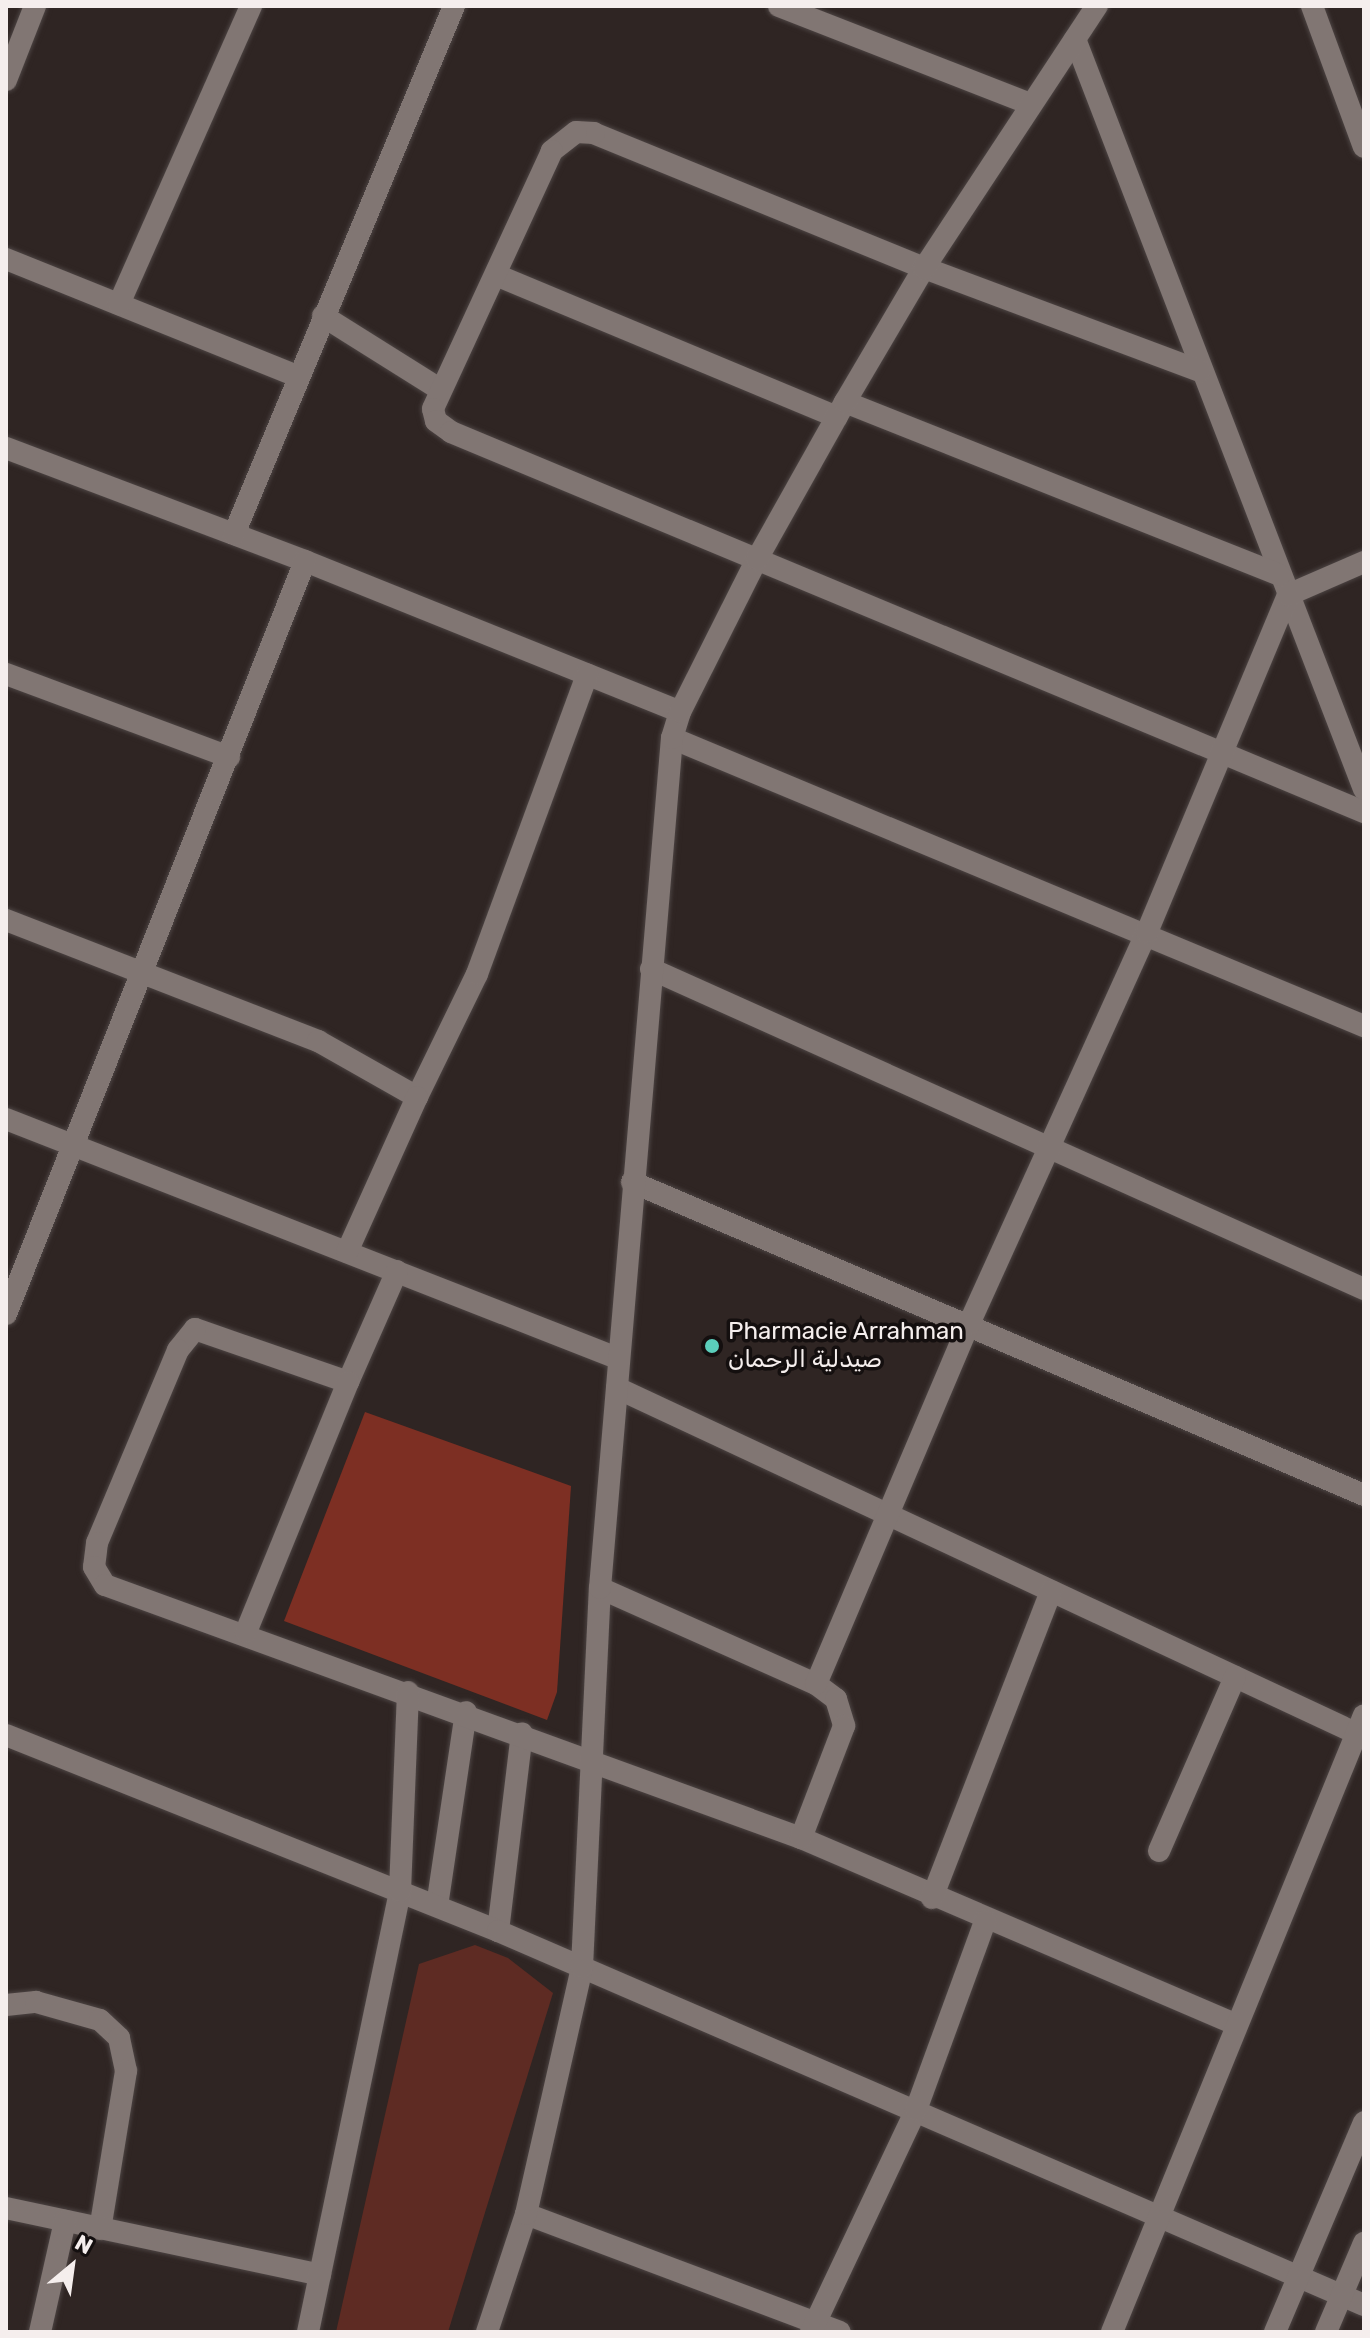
<!DOCTYPE html>
<html>
<head>
<meta charset="utf-8">
<style>
  body { margin:0 }
  #map { position:relative; width:1370px; height:2338px; overflow:hidden; background:#2f2523; font-family:Rubik,"Noto Naskh Arabic",sans-serif }
  div>[style] { position:absolute }
  .green>* { inset:0; background:#5e2b23 }
  .building>* { inset:0; background:#7d2f23 }
  .roads { filter:drop-shadow(0 0 2px #4c4443) drop-shadow(0 0 2px #4c4443) }
  .service>* { height:22px; margin:-11px; padding:0 11px; transform-origin:11px; border-radius:11px; background:#817673 }
  .minor>* { height:22px; margin:-11px; padding:0 11px; transform-origin:11px; border-radius:11px; background:#817673 }
  .tertiary>* { height:22px; margin:-11px; padding:0 11px; transform-origin:11px; border-radius:11px; background:#817673 }
  .dots>* { width:22px; height:22px; translate:-50% -50%; box-sizing:border-box; border:4px solid #140f0f; border-radius:50% }
  span { translate:-50% -50%; white-space:nowrap; text-align:center; line-height:1.15; -webkit-text-stroke:7px #140f0f; paint-order:stroke }
  .poi-label { font-size:24px; color:#f5eeed }
  .left { translate:0 -50%; text-align:left }
  .frame { position:absolute; inset:0; border:8px solid #f5eeed; pointer-events:none }
  .north { position:absolute; left:32px; top:2226px; width:80px; height:80px; -webkit-text-stroke:6px #140f0f; paint-order:stroke; rotate:29deg; font-size:22px; font-weight:700; line-height:32px; text-align:center; color:#f5eeed }
  .north::after { content:''; display:block; margin:auto; width:28px; height:36px; background:#f5eeed; clip-path:polygon(50% 0,100% 100%,50% 72%,0 100%) }
</style>
</head>
<body>
<div id="map">
  <div class="green">
    <div style="clip-path:polygon(475px 1945px,508px 1958px,553px 1993px,448px 2332px,336px 2332px,419px 1964px)"></div>
  </div>
  <div class="building">
    <div style="clip-path:polygon(365px 1412px,571px 1486px,557px 1692px,547px 1720px,284px 1621px)"></div>
  </div>
  <div class="roads">
    <div class="service">
      <div style="left:437px;top:1906px;width:196px;rotate:-81.5deg"></div>
      <div style="left:498px;top:1931px;width:199px;rotate:-83.1deg"></div>
      <div style="left:6px;top:2005px;width:30px;rotate:-6deg"></div>
      <div style="left:36px;top:2002px;width:66px;rotate:15.7deg"></div>
      <div style="left:100px;top:2020px;width:26px;rotate:43deg"></div>
      <div style="left:119px;top:2038px;width:34px;rotate:78deg"></div>
      <div style="left:126px;top:2071px;width:160px;rotate:99.3deg"></div>
    </div>
    <div class="minor">
      <div style="left:779px;top:6px;width:269px;rotate:21.3deg"></div>
      <div style="left:1312px;top:6px;width:150px;rotate:69.8deg"></div>
      <div style="left:1075px;top:39px;width:804px;rotate:68.93deg"></div>
      <div style="left:6px;top:80px;width:79px;rotate:-68.6deg"></div>
      <div style="left:6px;top:259px;width:314px;rotate:21.9deg"></div>
      <div style="left:496px;top:275px;width:369px;rotate:22.6deg"></div>
      <div style="left:119px;top:304px;width:326px;rotate:-66.1deg"></div>
      <div style="left:323px;top:316px;width:136px;rotate:32.1deg"></div>
      <div style="left:1200px;top:371px;width:295px;rotate:-159.5deg"></div>
      <div style="left:924px;top:268px;width:357px;rotate:-157.8deg"></div>
      <div style="left:594px;top:133px;width:18px;rotate:-177deg"></div>
      <div style="left:576px;top:132px;width:31px;rotate:142deg"></div>
      <div style="left:552px;top:151px;width:284px;rotate:114.8deg"></div>
      <div style="left:433px;top:409px;width:12px;rotate:76deg"></div>
      <div style="left:436px;top:421px;width:19px;rotate:36deg"></div>
      <div style="left:451px;top:432px;width:989px;rotate:22.6deg"></div>
      <div style="left:845px;top:402px;width:468px;rotate:21.7deg"></div>
      <div style="left:6px;top:448px;width:320px;rotate:20.7deg"></div>
      <div style="left:305px;top:561px;width:404px;rotate:21.9deg"></div>
      <div style="left:234px;top:534px;width:572px;rotate:-67.38deg"></div>
      <div style="left:6px;top:674px;width:238px;rotate:20.4deg"></div>
      <div style="left:672px;top:738px;width:750px;rotate:22.6deg"></div>
      <div style="left:6px;top:920px;width:335px;rotate:21.2deg"></div>
      <div style="left:318px;top:1041px;width:114px;rotate:29.5deg"></div>
      <div style="left:417px;top:1097px;width:137px;rotate:-64deg"></div>
      <div style="left:477px;top:974px;width:319px;rotate:-69.8deg"></div>
      <div style="left:651px;top:969px;width:782px;rotate:24.17deg"></div>
      <div style="left:6px;top:1119px;width:656px;rotate:21.36deg"></div>
      <div style="left:632px;top:1182px;width:796px;rotate:23.15deg"></div>
      <div style="left:347px;top:1252px;width:170px;rotate:-65.7deg"></div>
      <div style="left:397px;top:1271px;width:121px;rotate:113.8deg"></div>
      <div style="left:348px;top:1382px;width:162px;rotate:-160.9deg"></div>
      <div style="left:195px;top:1329px;width:27px;rotate:129deg"></div>
      <div style="left:178px;top:1350px;width:209px;rotate:112.8deg"></div>
      <div style="left:97px;top:1543px;width:24px;rotate:97deg"></div>
      <div style="left:94px;top:1567px;width:21px;rotate:59deg"></div>
      <div style="left:105px;top:1585px;width:741px;rotate:19.98deg"></div>
      <div style="left:801px;top:1838px;width:474px;rotate:23.2deg"></div>
      <div style="left:6px;top:1314px;width:810px;rotate:-68.34deg"></div>
      <div style="left:617px;top:1388px;width:825px;rotate:25.04deg"></div>
      <div style="left:600px;top:1588px;width:236px;rotate:24deg"></div>
      <div style="left:816px;top:1684px;width:25px;rotate:37deg"></div>
      <div style="left:836px;top:1699px;width:28px;rotate:73deg"></div>
      <div style="left:844px;top:1726px;width:120px;rotate:111deg"></div>
      <div style="left:246px;top:1632px;width:270px;rotate:-67.8deg"></div>
      <div style="left:816px;top:1684px;width:391px;rotate:-67deg"></div>
      <div style="left:969px;top:1324px;width:431px;rotate:-65.6deg"></div>
      <div style="left:1147px;top:932px;width:365px;rotate:-67.3deg"></div>
      <div style="left:1288px;top:595px;width:83px;rotate:-23.5deg"></div>
      <div style="left:6px;top:1735px;width:530px;rotate:21.72deg"></div>
      <div style="left:498px;top:1931px;width:943px;rotate:23.36deg"></div>
      <div style="left:1159px;top:1851px;width:190px;rotate:-66.4deg"></div>
      <div style="left:932px;top:1898px;width:329px;rotate:-68.8deg"></div>
      <div style="left:6px;top:2208px;width:321px;rotate:12deg"></div>
      <div style="left:526px;top:2214px;width:335px;rotate:20.6deg"></div>
      <div style="left:40px;top:2332px;width:114px;rotate:-77.3deg"></div>
      <div style="left:308px;top:2332px;width:450px;rotate:-78.2deg"></div>
      <div style="left:400px;top:1891px;width:199px;rotate:-87.7deg"></div>
      <div style="left:487px;top:2332px;width:124px;rotate:-71.7deg"></div>
      <div style="left:526px;top:2214px;width:253px;rotate:-77.2deg"></div>
      <div style="left:582px;top:1967px;width:379px;rotate:-87.3deg"></div>
      <div style="left:600px;top:1588px;width:853px;rotate:-85.16deg"></div>
      <div style="left:672px;top:738px;width:27px;rotate:-73deg"></div>
      <div style="left:680px;top:712px;width:171px;rotate:-63.3deg"></div>
      <div style="left:757px;top:559px;width:180px;rotate:-60.7deg"></div>
      <div style="left:845px;top:402px;width:156px;rotate:-59.5deg"></div>
      <div style="left:924px;top:268px;width:314px;rotate:-56.6deg"></div>
      <div style="left:811px;top:2332px;width:246px;rotate:-64.7deg"></div>
      <div style="left:916px;top:2110px;width:201px;rotate:-69.9deg"></div>
      <div style="left:1112px;top:2332px;width:666px;rotate:-67.78deg"></div>
    </div>
    <div class="tertiary">
      <div style="left:1275px;top:2332px;width:228px;rotate:-67deg"></div>
      <div style="left:1326px;top:2332px;width:97px;rotate:-66.9deg"></div>
    </div>
  </div>
  <div class="dots">
    <div style="left:712px;top:1346px;background:#5bcebb"></div>
  </div>
  <div class="poi-label">
    <span class="left" style="left:728px;top:1346px">Pharmacie Arrahman<br>صيدلية الرحمان</span>
  </div>
  <div class="frame"></div>
  <div class="north">N</div>
</div>
</body>
</html>
